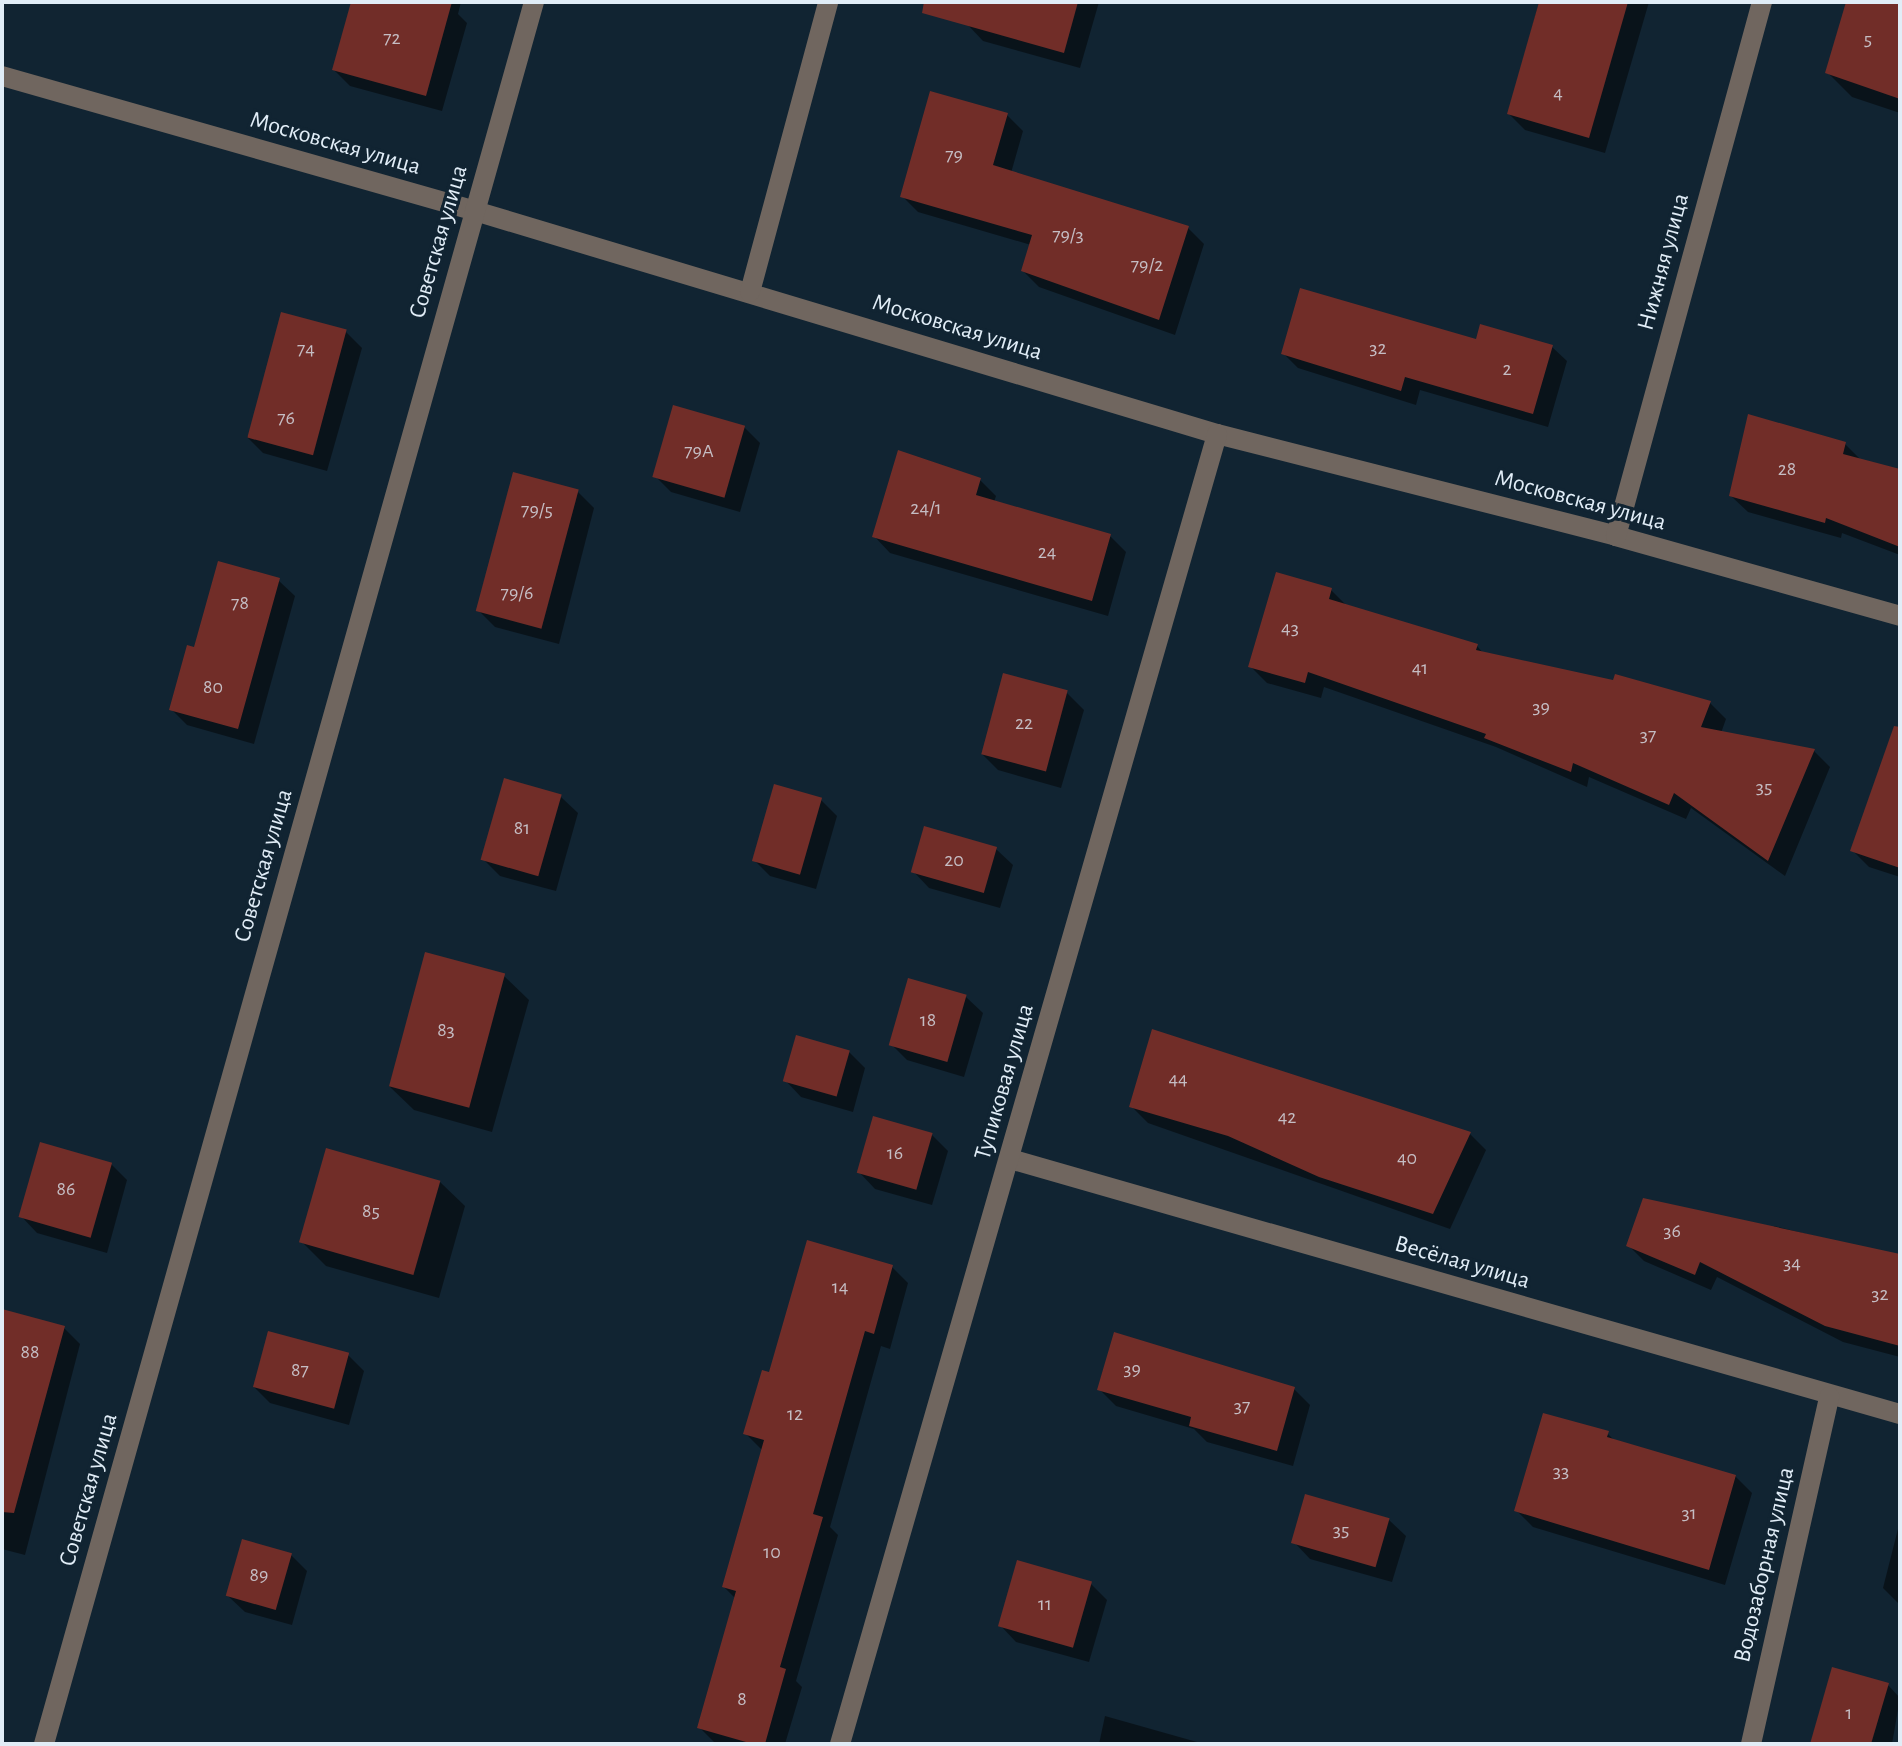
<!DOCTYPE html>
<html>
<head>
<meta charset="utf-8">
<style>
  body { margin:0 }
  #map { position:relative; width:1902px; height:1746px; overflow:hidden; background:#112432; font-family:"Alegreya Sans",sans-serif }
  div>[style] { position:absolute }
  .shadow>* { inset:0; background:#0007 }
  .building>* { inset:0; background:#712d28; transform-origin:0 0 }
  .minor>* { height:20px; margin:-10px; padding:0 10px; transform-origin:10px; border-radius:10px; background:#70665f }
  span { translate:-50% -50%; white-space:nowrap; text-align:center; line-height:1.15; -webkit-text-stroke:6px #112432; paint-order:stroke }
  .number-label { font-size:20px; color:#c5bdc3 }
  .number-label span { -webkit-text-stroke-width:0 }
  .street-label { font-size:24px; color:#e1edf7 }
  .frame { position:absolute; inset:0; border:4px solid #e1edf7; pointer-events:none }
</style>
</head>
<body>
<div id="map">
  <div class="shadow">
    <div style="clip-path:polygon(353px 2px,461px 2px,458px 14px,467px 23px,442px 111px,350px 86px,334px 70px)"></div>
    <div style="clip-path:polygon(973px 2px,1099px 2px,1080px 68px,983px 41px,967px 24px)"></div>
    <div style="clip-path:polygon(1539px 2px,1649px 2px,1605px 153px,1525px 130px,1509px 114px)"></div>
    <div style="clip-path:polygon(1848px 2px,1900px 7px,1900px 113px,1852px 97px,1827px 72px)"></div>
    <div style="clip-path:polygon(1007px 115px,1023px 131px,1011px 173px,1188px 228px,1204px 244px,1175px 335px,1039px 287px,1023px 271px,1031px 245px,918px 212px,902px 196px)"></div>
    <div style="clip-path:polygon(346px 332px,362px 348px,327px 471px,263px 453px,247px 437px)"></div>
    <div style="clip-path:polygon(1477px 341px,1552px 347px,1567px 361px,1548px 427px,1420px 390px,1416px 405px,1298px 368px,1283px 353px)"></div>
    <div style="clip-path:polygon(744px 427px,760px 443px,740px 512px,671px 492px,655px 476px)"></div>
    <div style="clip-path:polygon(1845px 444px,1862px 461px,1900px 471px,1900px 555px,1842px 533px,1841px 538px,1748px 512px,1731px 496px)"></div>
    <div style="clip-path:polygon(980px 480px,996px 496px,994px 502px,1110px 536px,1126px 552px,1108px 616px,890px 553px,874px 536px)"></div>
    <div style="clip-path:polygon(578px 492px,594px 508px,559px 644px,495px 627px,479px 611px)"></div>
    <div style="clip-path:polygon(278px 580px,295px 596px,254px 744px,187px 725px,171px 709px)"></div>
    <div style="clip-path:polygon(1331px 590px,1348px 607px,1477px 646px,1484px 654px,1615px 683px,1617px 676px,1710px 703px,1726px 719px,1721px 733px,1814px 751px,1830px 767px,1785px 876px,1691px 808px,1686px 819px,1589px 777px,1587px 787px,1496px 747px,1324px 687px,1321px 698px,1267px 683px,1250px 666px)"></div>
    <div style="clip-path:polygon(1067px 693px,1084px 710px,1061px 788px,998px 770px,982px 754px)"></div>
    <div style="clip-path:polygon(1900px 771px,1900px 877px,1869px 867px,1853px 851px)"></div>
    <div style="clip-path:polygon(561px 797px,578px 813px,556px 891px,500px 876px,484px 860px)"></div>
    <div style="clip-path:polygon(821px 800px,837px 816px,816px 889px,770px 876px,754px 860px)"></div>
    <div style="clip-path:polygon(996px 849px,1013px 865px,1000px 908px,929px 888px,913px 871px)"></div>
    <div style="clip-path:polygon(504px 976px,529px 1000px,492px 1132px,414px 1110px,389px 1086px)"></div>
    <div style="clip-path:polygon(966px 997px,983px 1013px,964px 1077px,907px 1060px,891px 1044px)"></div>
    <div style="clip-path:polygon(849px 1052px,865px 1068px,853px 1112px,801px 1097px,785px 1080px)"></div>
    <div style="clip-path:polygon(1132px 1107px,1470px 1134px,1486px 1150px,1450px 1229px,1148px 1123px)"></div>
    <div style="clip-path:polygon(932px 1135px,948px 1151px,932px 1205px,875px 1189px,859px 1172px)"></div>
    <div style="clip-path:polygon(111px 1164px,127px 1180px,107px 1253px,37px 1233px,21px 1216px)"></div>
    <div style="clip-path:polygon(440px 1182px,465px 1206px,439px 1298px,326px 1266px,302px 1242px)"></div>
    <div style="clip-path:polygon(1774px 1226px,1900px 1257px,1900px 1357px,1843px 1342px,1717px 1277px,1711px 1290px,1644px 1261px,1628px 1245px,1772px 1232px)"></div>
    <div style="clip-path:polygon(892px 1267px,908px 1283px,890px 1349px,881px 1346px,830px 1527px,838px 1535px,796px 1681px,802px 1687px,785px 1744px,716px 1744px,700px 1728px,736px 1599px,724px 1587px,762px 1450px,745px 1433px,771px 1374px)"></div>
    <div style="clip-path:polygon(2px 1311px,64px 1328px,80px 1344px,25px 1555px,2px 1549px)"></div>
    <div style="clip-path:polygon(348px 1355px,364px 1371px,349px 1425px,270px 1403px,254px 1387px)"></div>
    <div style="clip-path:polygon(1294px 1389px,1310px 1405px,1293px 1466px,1207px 1442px,1194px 1429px,1116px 1406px,1100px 1390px)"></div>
    <div style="clip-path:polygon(1607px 1433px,1616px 1442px,1735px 1476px,1752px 1493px,1725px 1585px,1533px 1527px,1517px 1511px)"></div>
    <div style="clip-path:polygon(1389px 1520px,1406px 1536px,1392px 1582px,1310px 1559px,1294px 1542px)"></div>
    <div style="clip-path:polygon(1900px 1521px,1900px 1605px,1883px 1588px)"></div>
    <div style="clip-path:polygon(291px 1555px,307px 1571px,292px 1625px,245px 1612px,228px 1596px)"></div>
    <div style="clip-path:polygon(1091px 1584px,1107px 1600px,1089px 1662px,1016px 1642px,1000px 1625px)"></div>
    <div style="clip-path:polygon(1888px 1685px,1900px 1698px,1892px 1744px,1814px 1744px)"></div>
    <div style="clip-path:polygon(1105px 1716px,1197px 1742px,1198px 1744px,1099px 1744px)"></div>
  </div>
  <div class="building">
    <div style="clip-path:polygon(351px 2px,452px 2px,426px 96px,332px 70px)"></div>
    <div style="clip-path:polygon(924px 2px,1078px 2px,1064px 53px,922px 13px)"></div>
    <div style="clip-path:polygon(1539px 2px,1628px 2px,1589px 138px,1507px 114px)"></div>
    <div style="clip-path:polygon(1846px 2px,1900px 2px,1900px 99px,1825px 73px)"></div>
    <div style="clip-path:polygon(930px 91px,1008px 113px,993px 165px,1189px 226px,1159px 320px,1021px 271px,1032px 235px,900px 197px)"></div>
    <div style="clip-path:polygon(1300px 288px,1476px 339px,1480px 324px,1553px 345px,1533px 414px,1405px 377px,1401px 391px,1281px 354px)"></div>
    <div style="left:281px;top:312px;width:68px;height:130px;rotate:15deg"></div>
    <div style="left:673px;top:405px;width:75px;height:75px;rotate:16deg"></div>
    <div style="clip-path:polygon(1748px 414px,1846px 442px,1843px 454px,1900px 469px,1900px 547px,1826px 518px,1825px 523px,1729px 496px)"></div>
    <div style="clip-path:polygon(898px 450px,981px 478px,976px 495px,1111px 534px,1092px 601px,872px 537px)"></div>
    <div style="left:513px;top:472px;width:68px;height:144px;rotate:15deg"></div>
    <div style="clip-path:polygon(218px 561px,280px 578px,238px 729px,169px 710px,187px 645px,194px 647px)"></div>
    <div style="clip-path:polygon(1276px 572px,1332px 588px,1329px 599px,1478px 644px,1476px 650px,1613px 680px,1615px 674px,1711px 701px,1701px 727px,1815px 749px,1768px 861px,1674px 793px,1669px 805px,1573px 763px,1571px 772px,1484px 738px,1486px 734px,1308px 672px,1305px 683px,1248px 667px)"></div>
    <div style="left:1003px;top:673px;width:67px;height:84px;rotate:15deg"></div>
    <div style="clip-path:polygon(1894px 726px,1900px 727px,1900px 868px,1850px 851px)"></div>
    <div style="left:504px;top:778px;width:60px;height:85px;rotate:16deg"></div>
    <div style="left:774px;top:784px;width:50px;height:80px;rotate:16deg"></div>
    <div style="left:924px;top:826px;width:76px;height:48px;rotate:16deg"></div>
    <div style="left:425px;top:952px;width:83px;height:139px;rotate:15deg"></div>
    <div style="left:908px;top:978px;width:61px;height:70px;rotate:16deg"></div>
    <div style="clip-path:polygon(1152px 1029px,1471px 1132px,1433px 1214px,1319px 1177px,1228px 1136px,1129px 1107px)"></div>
    <div style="left:796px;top:1035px;width:56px;height:48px;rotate:16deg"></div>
    <div style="left:873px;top:1116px;width:62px;height:59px;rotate:16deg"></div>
    <div style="left:40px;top:1142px;width:75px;height:78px;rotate:16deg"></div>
    <div style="left:326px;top:1148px;width:119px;height:98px;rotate:16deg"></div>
    <div style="clip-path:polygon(1643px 1198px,1900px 1254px,1900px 1346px,1825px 1326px,1700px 1262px,1695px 1275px,1626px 1246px)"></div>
    <div style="clip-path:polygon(807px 1240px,893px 1265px,874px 1334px,865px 1331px,813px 1514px,823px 1517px,780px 1667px,786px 1669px,765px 1744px,753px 1744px,697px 1728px,736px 1591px,722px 1587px,764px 1440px,743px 1434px,762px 1370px,769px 1372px)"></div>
    <div style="clip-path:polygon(2px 1309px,65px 1326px,14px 1513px,2px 1512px)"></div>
    <div style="left:268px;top:1331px;width:84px;height:58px;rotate:15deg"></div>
    <div style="clip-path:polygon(1114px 1332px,1295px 1387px,1277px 1451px,1189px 1426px,1191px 1417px,1097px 1390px)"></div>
    <div style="clip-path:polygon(1543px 1413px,1609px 1431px,1607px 1437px,1736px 1475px,1709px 1570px,1514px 1511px)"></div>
    <div style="left:1305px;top:1494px;width:88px;height:51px;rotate:16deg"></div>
    <div style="left:242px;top:1539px;width:52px;height:59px;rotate:16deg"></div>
    <div style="left:1017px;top:1560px;width:78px;height:69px;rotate:16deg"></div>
    <div style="clip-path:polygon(1832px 1667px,1889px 1683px,1871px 1744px,1810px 1744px)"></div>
  </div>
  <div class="minor">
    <div style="left:2px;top:76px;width:492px;rotate:15.9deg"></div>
    <div style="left:475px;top:211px;width:775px;rotate:16.73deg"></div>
    <div style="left:1217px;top:434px;width:412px;rotate:14.3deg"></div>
    <div style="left:1616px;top:536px;width:295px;rotate:15.7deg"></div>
    <div style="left:750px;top:292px;width:300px;rotate:-74.9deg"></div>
    <div style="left:1616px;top:536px;width:554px;rotate:-74.71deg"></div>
    <div style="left:1010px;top:1159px;width:926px;rotate:15.99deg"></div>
    <div style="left:44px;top:1744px;width:1810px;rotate:-74.29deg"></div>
    <div style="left:840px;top:1744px;width:1363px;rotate:-73.94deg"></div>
    <div style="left:1751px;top:1744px;width:356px;rotate:-77.3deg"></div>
  </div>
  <div class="number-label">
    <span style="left:392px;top:38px">72</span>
    <span style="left:1868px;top:39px">5</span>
    <span style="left:1558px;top:93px">4</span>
    <span style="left:954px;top:155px">79</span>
    <span style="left:1068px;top:235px">79/3</span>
    <span style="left:1147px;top:265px">79/2</span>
    <span style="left:1378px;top:348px">32</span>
    <span style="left:306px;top:349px">74</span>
    <span style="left:1507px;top:369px">2</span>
    <span style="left:286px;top:418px">76</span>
    <span style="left:699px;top:451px">79А</span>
    <span style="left:1787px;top:469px">28</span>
    <span style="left:926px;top:508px">24/1</span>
    <span style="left:537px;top:510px">79/5</span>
    <span style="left:1047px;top:552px">24</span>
    <span style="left:517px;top:593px">79/6</span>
    <span style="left:240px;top:603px">78</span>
    <span style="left:1290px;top:628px">43</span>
    <span style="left:1420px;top:668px">41</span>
    <span style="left:213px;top:687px">80</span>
    <span style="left:1541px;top:707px">39</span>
    <span style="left:1024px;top:723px">22</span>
    <span style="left:1648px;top:735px">37</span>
    <span style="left:1764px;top:787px">35</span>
    <span style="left:522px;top:828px">81</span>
    <span style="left:954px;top:860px">20</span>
    <span style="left:928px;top:1020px">18</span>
    <span style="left:446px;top:1030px">83</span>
    <span style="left:1178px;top:1079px">44</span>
    <span style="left:1287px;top:1117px">42</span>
    <span style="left:895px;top:1153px">16</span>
    <span style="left:1407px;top:1158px">40</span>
    <span style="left:66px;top:1189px">86</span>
    <span style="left:371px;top:1211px">85</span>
    <span style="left:1672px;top:1231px">36</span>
    <span style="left:1792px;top:1263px">34</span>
    <span style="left:840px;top:1287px">14</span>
    <span style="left:1880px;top:1294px">32</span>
    <span style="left:30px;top:1352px">88</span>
    <span style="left:1132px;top:1369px">39</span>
    <span style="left:300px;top:1370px">87</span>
    <span style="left:1242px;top:1406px">37</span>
    <span style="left:795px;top:1414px">12</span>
    <span style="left:1561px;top:1471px">33</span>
    <span style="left:1689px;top:1513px">31</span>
    <span style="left:1341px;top:1530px">35</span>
    <span style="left:772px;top:1552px">10</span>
    <span style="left:259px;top:1575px">89</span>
    <span style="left:1045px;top:1604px">11</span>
    <span style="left:742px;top:1699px">8</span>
    <span style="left:1849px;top:1713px">1</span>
  </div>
  <div class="street-label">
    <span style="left:335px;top:144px;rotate:16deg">Московская улица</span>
    <span style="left:439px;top:242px;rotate:-74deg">Советская улица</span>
    <span style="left:1664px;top:262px;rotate:-75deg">Нижняя улица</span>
    <span style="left:957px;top:328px;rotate:17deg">Московская улица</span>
    <span style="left:1580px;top:501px;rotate:15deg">Московская улица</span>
    <span style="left:264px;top:866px;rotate:-74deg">Советская улица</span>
    <span style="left:1005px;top:1082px;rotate:-74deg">Тупиковая улица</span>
    <span style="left:1462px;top:1263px;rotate:16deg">Весёлая улица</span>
    <span style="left:89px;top:1490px;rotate:-74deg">Советская улица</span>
    <span style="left:1765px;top:1565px;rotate:-77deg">Водозаборная улица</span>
  </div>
  <div class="frame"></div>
</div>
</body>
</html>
